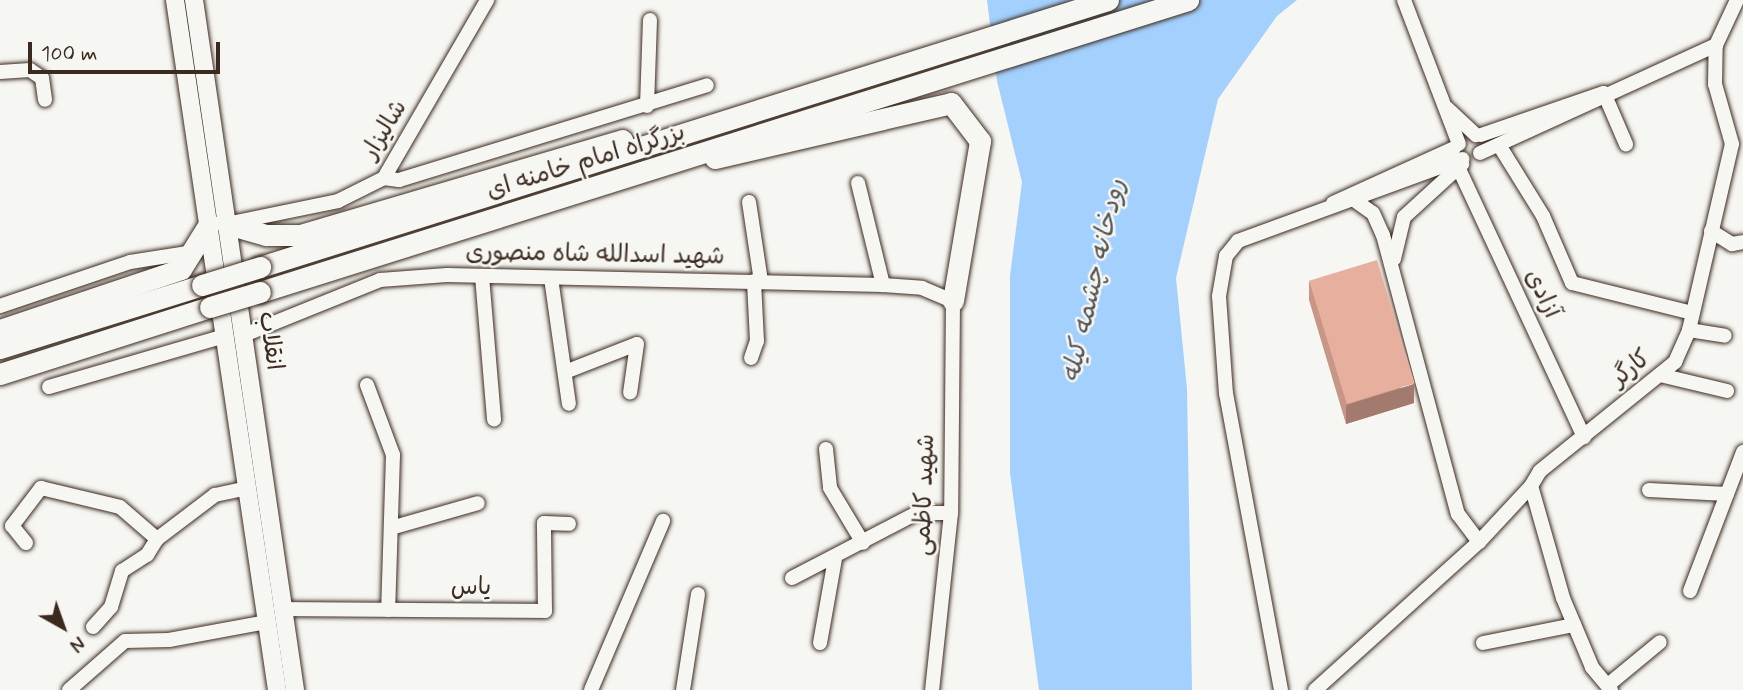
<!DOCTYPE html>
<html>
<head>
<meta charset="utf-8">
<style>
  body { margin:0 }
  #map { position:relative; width:1743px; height:690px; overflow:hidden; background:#f6f6f2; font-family:Mynerve,"Playpen Sans Arabic",sans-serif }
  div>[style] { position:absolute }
  .water>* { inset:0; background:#a3d0fd }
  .roads { filter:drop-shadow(0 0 2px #3b2a1e) drop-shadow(0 0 2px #3b2a1e) }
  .minor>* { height:14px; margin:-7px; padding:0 7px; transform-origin:7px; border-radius:7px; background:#f6f6f2 }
  .major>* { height:18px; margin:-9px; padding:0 9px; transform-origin:9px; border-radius:9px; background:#f6f6f2 }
  .highway>* { height:21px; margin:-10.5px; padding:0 10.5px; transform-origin:10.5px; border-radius:10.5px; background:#f6f6f2 }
  .bridges { filter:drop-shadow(0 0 2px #3b2a1e) drop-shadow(0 0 2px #3b2a1e) }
  .highway-bridge>* { height:21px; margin:-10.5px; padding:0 10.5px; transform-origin:10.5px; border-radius:10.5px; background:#f6f6f2 }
  .wall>* { inset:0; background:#c79687 }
  .shaded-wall>* { inset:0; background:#a27a6e }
  .building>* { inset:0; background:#e7af9d; transform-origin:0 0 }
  span { translate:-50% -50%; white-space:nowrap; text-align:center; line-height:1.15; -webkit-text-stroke:5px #f6f6f2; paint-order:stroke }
  .street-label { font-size:24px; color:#3b2a1e }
  .water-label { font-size:26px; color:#555456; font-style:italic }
  .north { position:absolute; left:28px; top:592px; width:70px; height:70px; -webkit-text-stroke:5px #f6f6f2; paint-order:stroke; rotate:140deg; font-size:19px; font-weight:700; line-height:28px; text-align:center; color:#3b2a1e }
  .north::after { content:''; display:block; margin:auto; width:24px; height:32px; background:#3b2a1e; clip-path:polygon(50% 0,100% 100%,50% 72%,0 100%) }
  .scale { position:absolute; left:28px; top:42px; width:192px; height:32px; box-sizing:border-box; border:4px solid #3b2a1e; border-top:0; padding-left:9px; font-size:21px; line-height:24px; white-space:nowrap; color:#3b2a1e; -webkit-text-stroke:5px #f6f6f2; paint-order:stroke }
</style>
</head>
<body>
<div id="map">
  <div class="water">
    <div style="clip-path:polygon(987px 0,1297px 0,1277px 16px,1218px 99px,1176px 278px,1187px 389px,1192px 690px,1039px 690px,1010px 473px,1010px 276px,1022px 182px,997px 81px)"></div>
  </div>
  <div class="roads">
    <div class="minor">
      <div style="left:1404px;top:0;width:154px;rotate:69.1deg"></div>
      <div style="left:0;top:72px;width:30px;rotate:-4deg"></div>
      <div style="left:30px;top:70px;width:14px;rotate:34deg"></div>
      <div style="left:42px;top:78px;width:22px;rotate:82deg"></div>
      <div style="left:1604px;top:93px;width:56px;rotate:66.7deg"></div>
      <div style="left:647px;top:106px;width:86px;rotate:-88deg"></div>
      <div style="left:1447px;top:108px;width:40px;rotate:43deg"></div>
      <div style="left:1481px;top:135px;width:129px;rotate:-19deg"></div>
      <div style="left:1499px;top:145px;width:84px;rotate:58.2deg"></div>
      <div style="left:1543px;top:216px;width:73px;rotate:66.6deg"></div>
      <div style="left:1572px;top:283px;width:124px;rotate:14deg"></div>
      <div style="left:1480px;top:153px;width:260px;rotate:-24.6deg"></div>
      <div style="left:1459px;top:169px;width:296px;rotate:65deg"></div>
      <div style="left:384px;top:178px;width:15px;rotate:8deg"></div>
      <div style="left:399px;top:180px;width:322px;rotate:-17.1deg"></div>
      <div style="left:858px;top:183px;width:105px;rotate:76.2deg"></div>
      <div style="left:749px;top:202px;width:80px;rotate:81.4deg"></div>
      <div style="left:1357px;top:202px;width:19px;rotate:35deg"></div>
      <div style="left:1373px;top:213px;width:24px;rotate:66deg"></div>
      <div style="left:1383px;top:235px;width:289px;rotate:75deg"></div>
      <div style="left:1458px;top:514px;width:35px;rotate:53deg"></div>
      <div style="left:1479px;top:542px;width:76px;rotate:-47.1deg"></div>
      <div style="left:1333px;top:203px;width:133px;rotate:-24.4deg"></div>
      <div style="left:231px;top:223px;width:109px;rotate:-11.6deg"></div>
      <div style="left:338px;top:201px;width:51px;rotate:-26.6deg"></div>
      <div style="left:384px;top:178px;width:206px;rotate:-59.9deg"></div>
      <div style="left:1711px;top:231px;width:25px;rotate:32deg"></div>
      <div style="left:1732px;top:244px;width:11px;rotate:-10deg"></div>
      <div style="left:1394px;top:259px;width:43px;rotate:-76.6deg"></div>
      <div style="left:1404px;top:217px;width:79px;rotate:-42.4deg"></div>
      <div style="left:482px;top:276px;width:144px;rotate:85.2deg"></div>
      <div style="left:551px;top:278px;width:127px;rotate:81.9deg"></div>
      <div style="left:0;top:306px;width:137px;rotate:-18.7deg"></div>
      <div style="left:130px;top:262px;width:65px;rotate:-8.9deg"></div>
      <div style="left:1689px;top:330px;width:36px;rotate:9deg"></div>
      <div style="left:244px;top:335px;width:147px;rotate:-22deg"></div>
      <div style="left:380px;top:280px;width:67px;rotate:-4.3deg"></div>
      <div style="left:447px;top:275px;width:436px;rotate:1.3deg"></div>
      <div style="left:883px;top:285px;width:39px;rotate:4deg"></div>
      <div style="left:922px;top:288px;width:34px;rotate:23deg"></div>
      <div style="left:953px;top:301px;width:212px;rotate:90.5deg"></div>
      <div style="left:951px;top:513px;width:178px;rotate:96.1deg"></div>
      <div style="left:751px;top:358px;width:18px;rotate:-71deg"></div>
      <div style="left:757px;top:341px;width:60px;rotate:-92.9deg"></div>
      <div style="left:565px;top:372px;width:77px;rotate:-21.3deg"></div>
      <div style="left:637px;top:344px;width:49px;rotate:98.1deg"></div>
      <div style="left:1660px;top:375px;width:69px;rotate:13.4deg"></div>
      <div style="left:367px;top:385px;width:75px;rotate:69.6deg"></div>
      <div style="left:393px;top:455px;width:155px;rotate:91.8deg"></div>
      <div style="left:49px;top:387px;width:183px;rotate:-16.2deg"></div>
      <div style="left:826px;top:449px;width:39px;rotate:84deg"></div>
      <div style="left:830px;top:488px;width:64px;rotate:59deg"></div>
      <div style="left:1649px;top:490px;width:78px;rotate:2.9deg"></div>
      <div style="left:394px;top:527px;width:87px;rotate:-15.9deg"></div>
      <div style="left:26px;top:543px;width:22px;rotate:-129deg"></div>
      <div style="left:12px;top:526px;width:48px;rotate:-52.7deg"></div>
      <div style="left:41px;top:488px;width:81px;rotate:13.5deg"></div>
      <div style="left:120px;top:507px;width:49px;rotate:40.9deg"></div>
      <div style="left:157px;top:539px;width:73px;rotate:-37.2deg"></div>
      <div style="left:215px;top:495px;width:33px;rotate:-12deg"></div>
      <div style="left:792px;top:578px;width:141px;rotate:-27.5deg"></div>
      <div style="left:917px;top:513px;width:34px"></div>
      <div style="left:1690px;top:591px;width:149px;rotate:-69.1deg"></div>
      <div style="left:283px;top:609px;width:262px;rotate:0.4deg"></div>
      <div style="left:545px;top:611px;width:88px;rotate:-90.7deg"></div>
      <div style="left:544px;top:523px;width:25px;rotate:2deg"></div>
      <div style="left:93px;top:627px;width:27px;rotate:-48deg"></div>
      <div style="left:111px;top:607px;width:38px;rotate:-73deg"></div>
      <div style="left:122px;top:571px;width:30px;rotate:-33deg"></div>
      <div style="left:147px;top:555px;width:19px;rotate:-58deg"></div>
      <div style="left:820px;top:643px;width:85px;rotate:-79.9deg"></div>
      <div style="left:1483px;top:643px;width:93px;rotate:-11.2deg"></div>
      <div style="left:1608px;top:685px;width:67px;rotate:-39.6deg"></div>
      <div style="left:69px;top:690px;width:74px;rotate:-41.2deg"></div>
      <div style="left:125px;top:641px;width:44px;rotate:-1.3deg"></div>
      <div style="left:169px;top:640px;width:100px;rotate:-10.4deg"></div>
      <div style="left:591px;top:690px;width:184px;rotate:-66.9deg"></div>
      <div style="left:683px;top:690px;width:97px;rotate:-81.1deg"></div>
      <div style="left:1281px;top:690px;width:301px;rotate:-100.5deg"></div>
      <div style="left:1226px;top:394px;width:98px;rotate:-94.1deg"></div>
      <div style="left:1219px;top:296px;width:41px;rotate:-80.1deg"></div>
      <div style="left:1226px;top:256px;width:19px;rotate:-51deg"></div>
      <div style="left:1238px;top:241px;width:239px;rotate:-20.1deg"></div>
      <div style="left:1315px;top:690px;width:221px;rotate:-42.1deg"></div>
      <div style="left:1611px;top:690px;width:30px;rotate:-130deg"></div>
      <div style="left:1592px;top:667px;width:75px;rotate:-112.8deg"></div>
      <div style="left:1563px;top:598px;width:116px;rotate:-105.9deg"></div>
      <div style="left:1531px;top:486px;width:17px;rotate:-59deg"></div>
      <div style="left:1540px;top:471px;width:174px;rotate:-38.9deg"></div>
      <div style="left:1675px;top:362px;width:35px;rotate:-66deg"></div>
      <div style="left:1689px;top:330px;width:191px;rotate:-77deg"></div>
      <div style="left:1732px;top:144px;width:62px;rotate:-105.8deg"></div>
      <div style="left:1715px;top:84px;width:39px;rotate:-89deg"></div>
      <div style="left:1716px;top:45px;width:50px;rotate:-65deg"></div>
    </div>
    <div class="major">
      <div style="left:175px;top:0;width:697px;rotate:81.59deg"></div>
      <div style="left:194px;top:0;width:697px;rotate:81.67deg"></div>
    </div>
    <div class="highway">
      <div style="left:715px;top:158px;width:242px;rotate:-13.1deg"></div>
      <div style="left:951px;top:103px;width:48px;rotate:52.7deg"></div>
      <div style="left:980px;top:141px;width:162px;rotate:99.6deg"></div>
      <div style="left:227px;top:224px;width:41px;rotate:15.8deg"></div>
      <div style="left:266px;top:235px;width:34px"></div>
      <div style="left:300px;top:235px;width:336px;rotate:-16.4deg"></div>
      <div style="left:260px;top:267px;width:889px;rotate:-17.48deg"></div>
      <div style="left:260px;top:292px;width:973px;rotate:-17.47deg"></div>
      <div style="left:0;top:330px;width:191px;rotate:-18.6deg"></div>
      <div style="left:181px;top:269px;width:53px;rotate:-58.1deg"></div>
      <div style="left:0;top:348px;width:212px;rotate:-17.3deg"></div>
      <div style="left:0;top:374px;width:220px;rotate:-17.7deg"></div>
    </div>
  </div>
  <div class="bridges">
    <div class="highway-bridge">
      <div style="left:202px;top:285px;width:61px;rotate:-17.2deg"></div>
      <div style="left:210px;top:307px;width:52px;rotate:-16.7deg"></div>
    </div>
  </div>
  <div class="wall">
    <div style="clip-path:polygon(1309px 281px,1414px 403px,1346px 424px,1309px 300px)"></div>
  </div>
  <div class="shaded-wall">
    <div style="clip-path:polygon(1414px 384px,1414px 403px,1346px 424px,1346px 405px)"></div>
  </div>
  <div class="building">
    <div style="left:1377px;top:260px;width:129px;height:71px;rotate:73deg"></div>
  </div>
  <div class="street-label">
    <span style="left:385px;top:130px;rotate:-59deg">شالیزار</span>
    <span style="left:586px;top:162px;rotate:-17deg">بزرگراه امام خامنه ای</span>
    <span style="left:595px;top:255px;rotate:1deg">شهید اسدالله شاه منصوری</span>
    <span style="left:1542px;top:294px;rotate:65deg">آزادی</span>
    <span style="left:270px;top:341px;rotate:82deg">انقلاب</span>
    <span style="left:1631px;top:369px;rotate:-39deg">کارگر</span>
    <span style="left:925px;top:495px;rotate:-88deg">شهید کاظمی</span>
    <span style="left:471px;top:588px">یاس</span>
  </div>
  <div class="water-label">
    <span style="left:1095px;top:281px;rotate:-77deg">رودخانه چشمه کیله</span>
  </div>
  <div class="north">N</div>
  <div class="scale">100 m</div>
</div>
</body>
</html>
